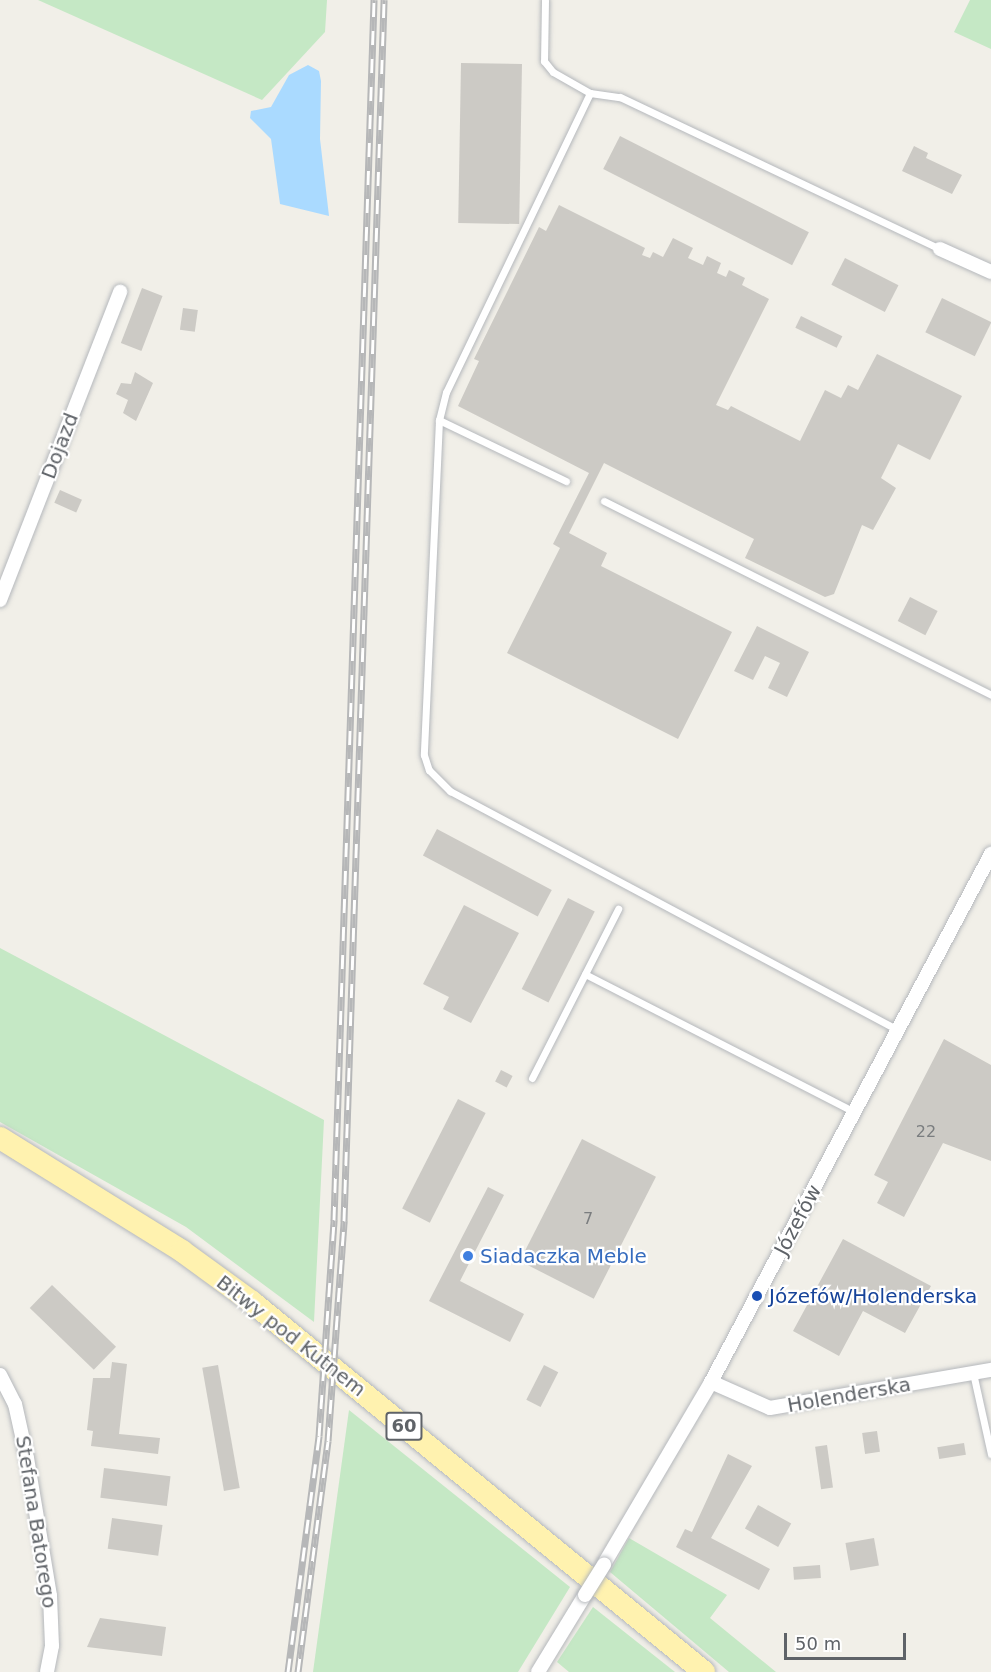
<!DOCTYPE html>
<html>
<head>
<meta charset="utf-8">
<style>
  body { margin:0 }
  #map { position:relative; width:991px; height:1672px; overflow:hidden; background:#f1efe8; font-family:"DejaVu Sans",sans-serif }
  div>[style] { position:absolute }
  .green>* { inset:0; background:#c5e8c5 }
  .water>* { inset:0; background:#aadaff }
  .building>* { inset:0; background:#cccac5; transform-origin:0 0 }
  .roads { filter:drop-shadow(0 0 2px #b5b8bc) drop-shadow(0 0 2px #b5b8bc) }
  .service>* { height:7px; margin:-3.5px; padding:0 3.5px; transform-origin:3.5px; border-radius:3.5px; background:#fff }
  .minor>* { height:14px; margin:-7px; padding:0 7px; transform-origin:7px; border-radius:7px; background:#fff }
  .primary>* { height:22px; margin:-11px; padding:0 11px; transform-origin:11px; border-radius:11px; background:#fff2af }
  .rail>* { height:7px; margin-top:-3.5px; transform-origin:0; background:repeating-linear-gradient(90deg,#fff 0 14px,#b6b7b8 0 28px); box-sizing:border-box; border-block:2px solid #b6b7b8 }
  .bridges { filter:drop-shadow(0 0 2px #b5b8bc) drop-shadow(0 0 2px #b5b8bc) }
  .minor-bridge>* { height:14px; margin:-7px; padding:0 7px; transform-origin:7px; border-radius:7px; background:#fff }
  .dots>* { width:16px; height:16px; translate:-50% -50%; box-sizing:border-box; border:3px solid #fff; border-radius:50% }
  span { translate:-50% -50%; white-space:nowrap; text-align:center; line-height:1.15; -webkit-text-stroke:4.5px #fff; paint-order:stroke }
  .number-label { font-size:16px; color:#7a7d7f }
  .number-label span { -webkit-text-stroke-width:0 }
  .shield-label span { padding:2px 4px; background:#fff; border:2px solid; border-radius:4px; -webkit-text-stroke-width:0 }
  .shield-label { font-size:18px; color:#5f6368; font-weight:700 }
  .street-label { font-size:20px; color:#5f6368 }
  .shop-label { font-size:20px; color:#366cbe }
  .left { translate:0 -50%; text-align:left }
  .transit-label { font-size:20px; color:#164399 }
  .scale { position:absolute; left:784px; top:1633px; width:122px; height:27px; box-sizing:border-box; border:3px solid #5f6368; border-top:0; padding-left:8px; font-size:18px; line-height:21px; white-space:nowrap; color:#5f6368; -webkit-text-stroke:4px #fff; paint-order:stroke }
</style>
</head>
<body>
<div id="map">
  <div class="green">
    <div style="clip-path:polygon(38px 0,327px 0,325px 32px,262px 100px)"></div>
    <div style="clip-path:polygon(970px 0,991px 0,991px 49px,954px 32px)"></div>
    <div style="clip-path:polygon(0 948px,324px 1120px,314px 1322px,186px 1227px,0 1122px)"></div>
    <div style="clip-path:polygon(349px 1410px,570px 1587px,518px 1672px,313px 1672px)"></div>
    <div style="clip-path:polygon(629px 1538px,727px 1595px,710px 1618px,776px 1672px,729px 1672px,610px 1572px)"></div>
    <div style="clip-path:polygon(593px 1607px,675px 1672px,569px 1672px,557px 1662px)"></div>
  </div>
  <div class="water">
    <div style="clip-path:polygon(308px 65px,319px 71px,321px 81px,320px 139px,329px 216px,280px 204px,271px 139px,250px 118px,251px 111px,271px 107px,289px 75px)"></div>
  </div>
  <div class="building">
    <div style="left:461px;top:63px;width:61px;height:160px;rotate:1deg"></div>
    <div style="left:620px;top:136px;width:212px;height:37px;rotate:27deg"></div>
    <div style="clip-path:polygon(914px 146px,928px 153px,926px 158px,962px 175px,952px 194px,902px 171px)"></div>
    <div style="clip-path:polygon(559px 205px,645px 248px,642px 255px,650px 258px,653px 252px,663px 257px,673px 238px,693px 248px,688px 258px,703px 265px,707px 256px,721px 263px,717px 273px,726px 277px,729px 270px,745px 278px,742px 285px,769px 299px,716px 405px,728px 410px,731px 406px,800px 441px,825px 390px,841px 398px,848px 385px,858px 390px,877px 354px,962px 396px,930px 460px,898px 444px,881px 478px,896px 488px,873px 530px,862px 525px,834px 594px,825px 597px,745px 558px,754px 539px,604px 463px,569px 533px,607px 553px,601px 566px,732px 632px,678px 739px,507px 653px,560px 548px,553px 544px,589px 473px,458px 406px,479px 361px,474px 359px,539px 227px,546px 231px)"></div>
    <div style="left:845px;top:258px;width:60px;height:30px;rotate:27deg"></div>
    <div style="left:142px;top:288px;width:22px;height:59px;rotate:21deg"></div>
    <div style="left:942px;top:298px;width:55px;height:38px;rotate:26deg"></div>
    <div style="left:183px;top:308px;width:15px;height:22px;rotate:8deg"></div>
    <div style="left:801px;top:316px;width:46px;height:13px;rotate:26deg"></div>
    <div style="clip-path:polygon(135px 372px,153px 383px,136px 421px,123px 413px,128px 400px,116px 394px,121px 383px,131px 384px)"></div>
    <div style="left:60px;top:490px;width:24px;height:14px;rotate:24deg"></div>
    <div style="left:910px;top:597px;width:31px;height:27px;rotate:27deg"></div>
    <div style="clip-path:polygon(757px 626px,809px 652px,787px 697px,768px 688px,780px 663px,765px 656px,753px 680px,734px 671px)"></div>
    <div style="left:437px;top:829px;width:130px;height:30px;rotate:28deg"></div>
    <div style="left:568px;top:898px;width:30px;height:102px;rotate:27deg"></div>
    <div style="clip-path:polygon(464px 905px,519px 933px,471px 1023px,443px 1009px,449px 997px,423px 984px)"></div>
    <div style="clip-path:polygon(944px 1039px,991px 1065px,991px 1161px,943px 1143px,904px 1217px,877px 1203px,888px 1182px,874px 1175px)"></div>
    <div style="left:501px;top:1070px;width:13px;height:13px;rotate:27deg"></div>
    <div style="left:458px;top:1099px;width:31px;height:123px;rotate:27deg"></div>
    <div style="left:582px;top:1139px;width:83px;height:137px;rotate:27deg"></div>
    <div style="clip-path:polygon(488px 1187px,504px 1195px,460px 1281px,524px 1314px,510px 1342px,429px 1301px)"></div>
    <div style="clip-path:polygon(843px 1239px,931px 1286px,905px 1333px,863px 1311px,839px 1356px,793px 1331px)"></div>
    <div style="left:52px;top:1285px;width:89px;height:32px;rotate:44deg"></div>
    <div style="clip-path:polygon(112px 1362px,127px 1364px,119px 1434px,160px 1438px,158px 1454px,91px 1446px,93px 1431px,87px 1430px,93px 1378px,110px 1378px)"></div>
    <div style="left:218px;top:1365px;width:125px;height:16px;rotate:80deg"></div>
    <div style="left:544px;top:1365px;width:16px;height:39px;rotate:27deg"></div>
    <div style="left:877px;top:1431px;width:21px;height:15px;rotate:82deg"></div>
    <div style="left:964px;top:1443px;width:12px;height:27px;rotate:81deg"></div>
    <div style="left:827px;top:1445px;width:43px;height:12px;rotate:82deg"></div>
    <div style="clip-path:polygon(728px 1454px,752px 1466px,711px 1538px,770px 1569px,759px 1590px,676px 1547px,685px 1529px,692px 1532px)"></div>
    <div style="left:104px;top:1468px;width:67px;height:30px;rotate:7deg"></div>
    <div style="left:758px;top:1505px;width:38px;height:27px;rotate:29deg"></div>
    <div style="left:112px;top:1518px;width:51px;height:31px;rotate:8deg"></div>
    <div style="left:874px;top:1538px;width:28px;height:29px;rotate:80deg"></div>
    <div style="left:820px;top:1565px;width:13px;height:27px;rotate:86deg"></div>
    <div style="clip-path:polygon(100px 1618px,166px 1627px,162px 1656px,87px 1647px)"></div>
  </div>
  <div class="roads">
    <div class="service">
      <div style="left:545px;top:0;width:61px;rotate:90.9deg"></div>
      <div style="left:544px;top:61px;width:14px;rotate:51deg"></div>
      <div style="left:553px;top:72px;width:43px;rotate:29.6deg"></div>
      <div style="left:590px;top:93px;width:332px;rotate:115.7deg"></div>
      <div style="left:446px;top:392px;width:29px;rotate:104deg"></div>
      <div style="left:439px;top:420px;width:335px;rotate:92.6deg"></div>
      <div style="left:424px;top:755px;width:16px;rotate:72deg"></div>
      <div style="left:429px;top:770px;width:30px;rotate:45deg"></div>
      <div style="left:450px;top:791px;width:508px;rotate:28.08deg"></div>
      <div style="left:590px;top:93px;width:30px;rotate:8deg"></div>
      <div style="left:620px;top:97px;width:354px;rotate:25.4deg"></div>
      <div style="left:439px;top:420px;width:141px;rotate:25.7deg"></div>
      <div style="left:604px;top:501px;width:433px;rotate:26.6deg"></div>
      <div style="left:585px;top:974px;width:303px;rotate:27.1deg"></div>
      <div style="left:532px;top:1078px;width:190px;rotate:-63deg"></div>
      <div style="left:973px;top:1373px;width:83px;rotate:77.5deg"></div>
    </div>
    <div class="minor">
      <div style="left:940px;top:249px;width:56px;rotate:24.3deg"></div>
      <div style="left:0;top:600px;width:331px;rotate:-68.7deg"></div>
      <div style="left:0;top:1375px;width:33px;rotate:63deg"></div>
      <div style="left:15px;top:1404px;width:55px;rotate:77.5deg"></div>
      <div style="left:27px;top:1458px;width:140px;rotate:80.5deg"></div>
      <div style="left:50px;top:1596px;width:50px;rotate:87.7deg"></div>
      <div style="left:52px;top:1646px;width:26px;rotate:101deg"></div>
      <div style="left:711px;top:1382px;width:64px;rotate:23.8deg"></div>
      <div style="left:770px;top:1408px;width:224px;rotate:-9.8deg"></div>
      <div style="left:604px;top:1564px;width:211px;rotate:-59.5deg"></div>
      <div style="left:711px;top:1382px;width:598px;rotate:-62.06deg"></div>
      <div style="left:538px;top:1672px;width:90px;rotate:-58.6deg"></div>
    </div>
    <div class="primary">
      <div style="left:0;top:1138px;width:214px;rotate:31.8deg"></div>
      <div style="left:182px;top:1251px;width:87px;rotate:36.1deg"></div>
      <div style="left:252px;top:1302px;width:584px;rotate:39.3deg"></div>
    </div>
  </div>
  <div class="rail">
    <div style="left:288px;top:1672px;width:238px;rotate:-82.5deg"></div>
    <div style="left:319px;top:1436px;width:217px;rotate:-86deg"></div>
    <div style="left:334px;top:1220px;width:1221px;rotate:-88.12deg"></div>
    <div style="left:298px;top:1672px;width:233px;rotate:-82.6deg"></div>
    <div style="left:328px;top:1441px;width:221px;rotate:-85.8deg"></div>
    <div style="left:344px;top:1221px;width:1222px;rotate:-88.12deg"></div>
  </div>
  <div class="bridges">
    <div class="minor-bridge">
      <div style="left:585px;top:1595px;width:36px;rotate:-58deg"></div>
    </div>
  </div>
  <div class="dots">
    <div style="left:468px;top:1256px;background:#3f7fe0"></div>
    <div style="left:757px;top:1296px;background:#1a4fb4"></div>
  </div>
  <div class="number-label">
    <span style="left:926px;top:1132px">22</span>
    <span style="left:588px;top:1219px">7</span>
  </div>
  <div class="shield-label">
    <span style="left:404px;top:1426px">60</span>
  </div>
  <div class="street-label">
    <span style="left:60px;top:446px;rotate:-69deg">Dojazd</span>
    <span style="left:798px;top:1220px;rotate:-62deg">Józefów</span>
    <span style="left:291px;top:1336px;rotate:38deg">Bitwy pod Kutnem</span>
    <span style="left:849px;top:1395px;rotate:-10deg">Holenderska</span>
    <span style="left:36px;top:1522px;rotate:81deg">Stefana Batorego</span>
  </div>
  <div class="shop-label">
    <span class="left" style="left:480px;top:1256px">Siadaczka Meble</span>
  </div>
  <div class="transit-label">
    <span class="left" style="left:769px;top:1296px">Józefów/Holenderska</span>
  </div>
  <div class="scale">50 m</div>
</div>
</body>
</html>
